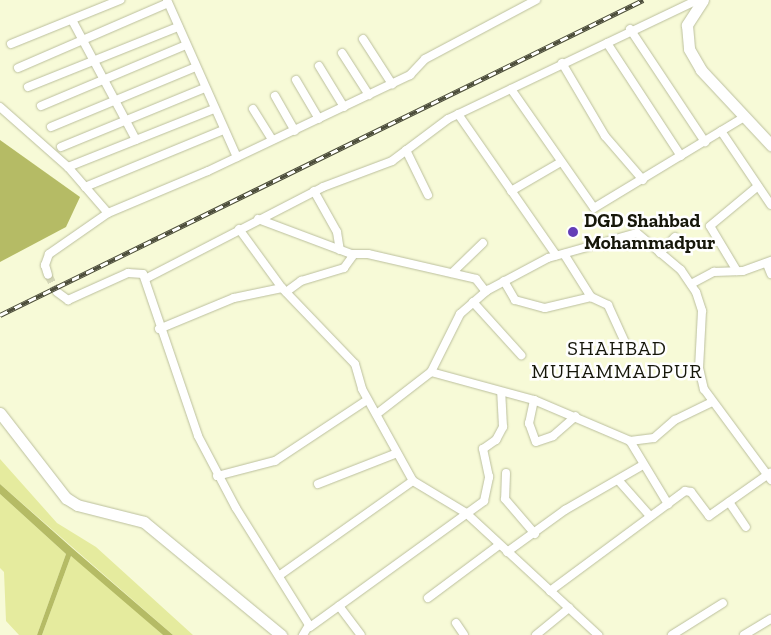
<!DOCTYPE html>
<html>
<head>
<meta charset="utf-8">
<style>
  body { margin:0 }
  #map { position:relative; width:771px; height:635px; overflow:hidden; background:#f7fad7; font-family:"Zilla Slab",serif }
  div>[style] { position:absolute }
  .green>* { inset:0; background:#e5eb9e }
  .water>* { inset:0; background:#b5bb65 }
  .street-tunnel>* { height:8px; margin-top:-4px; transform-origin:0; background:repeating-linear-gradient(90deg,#d5d8b8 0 8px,transparent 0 12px) }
  .roads { filter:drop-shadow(0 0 1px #bbbf9d) drop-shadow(0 0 1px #bbbf9d) }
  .street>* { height:8px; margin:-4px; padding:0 4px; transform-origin:4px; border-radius:4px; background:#fff }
  .secondary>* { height:11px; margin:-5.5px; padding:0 5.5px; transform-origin:5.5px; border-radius:5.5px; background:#fff }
  .rail>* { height:4.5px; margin-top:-2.25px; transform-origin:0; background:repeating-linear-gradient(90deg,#fff 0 8px,#4c4d3b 0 16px); box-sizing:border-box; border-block:1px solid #4c4d3b }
  .dots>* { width:14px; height:14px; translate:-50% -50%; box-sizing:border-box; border:2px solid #fff; border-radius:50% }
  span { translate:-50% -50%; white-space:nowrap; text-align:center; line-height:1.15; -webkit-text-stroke:5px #fff; paint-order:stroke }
  .poi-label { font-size:19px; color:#16170a; font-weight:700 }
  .left { translate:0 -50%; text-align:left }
  .neighbourhood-label { font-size:20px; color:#16170a; letter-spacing:1px }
</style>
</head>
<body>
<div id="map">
  <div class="green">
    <div style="clip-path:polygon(0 459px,57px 523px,96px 547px,193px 635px,173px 635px,0 484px)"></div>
    <div style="clip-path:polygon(0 494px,66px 554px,37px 635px,19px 635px,6px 621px,4px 572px,0 568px)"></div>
    <div style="clip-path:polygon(71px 556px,95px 574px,163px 635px,42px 635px)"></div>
  </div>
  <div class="water">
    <div style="clip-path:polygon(0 140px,80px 197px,66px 227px,0 262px)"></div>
    <div style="clip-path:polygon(0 484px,72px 548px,173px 635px,163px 635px,71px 556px,42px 635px,37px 635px,66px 554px,0 494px)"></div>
  </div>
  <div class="street-tunnel">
    <div style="left:48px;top:275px;width:19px;rotate:62deg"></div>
  </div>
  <div class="roads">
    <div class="street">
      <div style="left:167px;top:0;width:172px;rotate:66deg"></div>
      <div style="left:72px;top:20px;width:136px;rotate:61.9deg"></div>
      <div style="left:630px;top:29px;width:136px;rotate:56.4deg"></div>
      <div style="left:363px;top:39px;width:54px;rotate:57.2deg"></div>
      <div style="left:607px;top:43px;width:135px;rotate:56.8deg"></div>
      <div style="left:11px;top:44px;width:118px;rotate:-22deg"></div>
      <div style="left:342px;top:53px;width:50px;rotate:57.3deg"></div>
      <div style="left:562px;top:63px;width:85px;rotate:59.5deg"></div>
      <div style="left:605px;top:136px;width:58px;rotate:49.2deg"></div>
      <div style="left:319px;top:66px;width:48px;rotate:58.6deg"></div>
      <div style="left:18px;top:68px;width:163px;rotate:-23.4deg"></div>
      <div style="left:296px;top:80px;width:45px;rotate:59.5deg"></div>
      <div style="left:28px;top:87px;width:162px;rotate:-21.8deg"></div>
      <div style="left:511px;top:89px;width:145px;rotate:55.1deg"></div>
      <div style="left:594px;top:208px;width:175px;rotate:-31.2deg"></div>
      <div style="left:275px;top:96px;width:40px;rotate:60.3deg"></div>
      <div style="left:41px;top:106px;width:157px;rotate:-22.8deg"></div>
      <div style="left:0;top:107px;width:91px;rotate:41.4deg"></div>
      <div style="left:68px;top:167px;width:61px;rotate:49deg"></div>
      <div style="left:108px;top:213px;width:72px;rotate:145.2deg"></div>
      <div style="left:49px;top:254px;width:12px;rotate:110deg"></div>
      <div style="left:45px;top:265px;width:10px;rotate:73deg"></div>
      <div style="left:253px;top:109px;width:36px;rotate:58deg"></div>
      <div style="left:458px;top:114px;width:172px;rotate:55.2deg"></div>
      <div style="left:51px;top:127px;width:157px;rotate:-22.5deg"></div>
      <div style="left:721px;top:131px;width:89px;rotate:56deg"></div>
      <div style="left:61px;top:147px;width:156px;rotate:-22.3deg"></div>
      <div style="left:406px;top:150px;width:50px;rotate:63.9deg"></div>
      <div style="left:68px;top:167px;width:157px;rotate:-21.7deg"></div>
      <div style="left:85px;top:187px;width:149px;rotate:-22.4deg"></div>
      <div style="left:314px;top:191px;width:47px;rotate:60.7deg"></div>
      <div style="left:337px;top:232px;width:18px;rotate:81deg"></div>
      <div style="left:511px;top:191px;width:58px;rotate:-30.1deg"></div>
      <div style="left:108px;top:213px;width:108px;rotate:-22.8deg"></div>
      <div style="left:208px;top:171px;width:224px;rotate:-25.4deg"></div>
      <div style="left:410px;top:75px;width:22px;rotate:-47deg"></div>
      <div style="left:425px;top:59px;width:126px;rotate:-28deg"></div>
      <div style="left:258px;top:219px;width:99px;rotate:20.6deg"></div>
      <div style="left:351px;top:254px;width:17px"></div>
      <div style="left:368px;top:254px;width:111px;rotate:13deg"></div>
      <div style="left:476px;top:279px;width:16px;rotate:52deg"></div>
      <div style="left:239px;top:229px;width:73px;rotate:53.9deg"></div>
      <div style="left:282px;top:288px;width:105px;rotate:46.2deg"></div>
      <div style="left:355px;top:364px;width:26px;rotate:74deg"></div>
      <div style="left:362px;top:389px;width:105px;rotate:61deg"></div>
      <div style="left:413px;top:481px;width:62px;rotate:31.1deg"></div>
      <div style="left:466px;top:513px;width:180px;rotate:42.7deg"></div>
      <div style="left:660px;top:253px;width:22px;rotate:-47deg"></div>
      <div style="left:564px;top:254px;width:51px;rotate:57.9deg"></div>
      <div style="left:591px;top:297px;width:19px;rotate:25deg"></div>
      <div style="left:608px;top:305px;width:51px;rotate:65.5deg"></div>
      <div style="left:767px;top:264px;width:11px;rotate:68deg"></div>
      <div style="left:737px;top:271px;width:52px;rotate:-121deg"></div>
      <div style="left:710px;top:226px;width:62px;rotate:-39.8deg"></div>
      <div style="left:452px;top:273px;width:43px;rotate:-44.1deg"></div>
      <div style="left:145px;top:279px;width:200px;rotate:-27.3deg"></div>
      <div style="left:323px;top:187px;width:74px;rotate:-20.6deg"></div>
      <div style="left:392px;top:161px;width:70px;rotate:-36.9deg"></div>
      <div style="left:448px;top:119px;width:276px;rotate:-25.5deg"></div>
      <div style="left:504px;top:281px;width:22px;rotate:60deg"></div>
      <div style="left:515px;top:300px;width:31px;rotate:15deg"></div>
      <div style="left:545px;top:308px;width:47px;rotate:-13.4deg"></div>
      <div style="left:691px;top:284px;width:26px;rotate:-28deg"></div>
      <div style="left:714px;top:272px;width:29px;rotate:-2deg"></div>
      <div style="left:743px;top:271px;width:30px;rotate:-20deg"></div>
      <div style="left:57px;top:292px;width:14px;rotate:36deg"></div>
      <div style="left:68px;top:300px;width:66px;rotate:-24.2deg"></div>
      <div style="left:128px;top:273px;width:15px;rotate:4deg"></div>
      <div style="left:143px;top:274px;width:171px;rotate:71.2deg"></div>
      <div style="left:198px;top:436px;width:81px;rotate:62.2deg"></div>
      <div style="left:236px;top:508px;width:138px;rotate:58deg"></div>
      <div style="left:309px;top:625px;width:12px;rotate:121deg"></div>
      <div style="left:286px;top:292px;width:19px;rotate:-36deg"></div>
      <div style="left:301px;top:281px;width:45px;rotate:-16.8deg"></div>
      <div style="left:344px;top:268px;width:17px;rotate:-54deg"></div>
      <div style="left:473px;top:302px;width:72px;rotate:47.8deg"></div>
      <div style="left:159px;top:329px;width:81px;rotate:-22.5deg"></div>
      <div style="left:234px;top:298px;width:49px;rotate:-11.8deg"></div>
      <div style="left:431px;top:372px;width:107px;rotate:15.2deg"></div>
      <div style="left:534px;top:400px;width:104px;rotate:23.1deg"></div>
      <div style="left:630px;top:441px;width:24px;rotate:-7deg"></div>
      <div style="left:654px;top:438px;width:28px;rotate:-41deg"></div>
      <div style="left:675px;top:420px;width:41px;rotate:-25.9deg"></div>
      <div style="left:534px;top:400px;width:24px;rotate:102deg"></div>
      <div style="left:529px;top:423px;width:20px;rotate:70deg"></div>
      <div style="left:536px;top:442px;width:18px;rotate:-19deg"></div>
      <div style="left:553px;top:436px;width:30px;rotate:-41deg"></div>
      <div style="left:378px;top:413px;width:67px;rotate:-37.7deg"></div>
      <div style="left:431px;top:372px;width:65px;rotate:-63.4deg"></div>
      <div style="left:460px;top:314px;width:37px;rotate:-41deg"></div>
      <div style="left:488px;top:290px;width:68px;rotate:-28.1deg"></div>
      <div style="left:548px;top:258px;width:92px;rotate:-15.7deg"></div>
      <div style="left:637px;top:233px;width:57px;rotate:40.1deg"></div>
      <div style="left:681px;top:270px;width:27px;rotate:56deg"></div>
      <div style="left:696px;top:292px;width:20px;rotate:72deg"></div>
      <div style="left:702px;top:311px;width:57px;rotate:93deg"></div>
      <div style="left:699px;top:368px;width:22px;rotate:77deg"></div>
      <div style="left:704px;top:389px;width:113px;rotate:53.6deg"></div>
      <div style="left:630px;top:441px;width:74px;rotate:58.9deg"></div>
      <div style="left:506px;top:473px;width:26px;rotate:92deg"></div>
      <div style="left:505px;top:499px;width:46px;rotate:49.4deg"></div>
      <div style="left:217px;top:476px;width:60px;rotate:-14.5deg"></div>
      <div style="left:275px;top:461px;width:110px;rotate:-33.5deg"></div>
      <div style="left:619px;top:481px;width:47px;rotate:48.5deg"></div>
      <div style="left:318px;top:484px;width:83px;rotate:-21.3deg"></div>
      <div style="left:729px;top:502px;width:30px;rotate:56deg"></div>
      <div style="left:507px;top:552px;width:72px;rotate:-35.9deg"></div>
      <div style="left:565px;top:510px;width:90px;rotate:-30deg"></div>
      <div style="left:280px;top:575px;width:163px;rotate:-35.3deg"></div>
      <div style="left:550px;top:591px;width:168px;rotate:-36.5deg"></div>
      <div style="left:685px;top:491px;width:6px;rotate:9deg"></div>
      <div style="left:691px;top:492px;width:30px;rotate:53deg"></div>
      <div style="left:709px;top:516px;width:75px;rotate:-35.2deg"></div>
      <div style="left:428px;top:598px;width:89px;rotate:-36.7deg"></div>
      <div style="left:339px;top:606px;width:36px;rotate:53deg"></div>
      <div style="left:456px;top:623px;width:14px;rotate:56deg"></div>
      <div style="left:310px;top:627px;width:215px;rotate:-35.9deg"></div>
      <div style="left:484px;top:501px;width:25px;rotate:-78deg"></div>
      <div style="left:489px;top:477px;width:29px;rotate:-102deg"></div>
      <div style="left:483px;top:449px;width:16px;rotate:-35deg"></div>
      <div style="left:496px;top:440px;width:15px;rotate:-62deg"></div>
      <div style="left:503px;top:427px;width:33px;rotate:-93deg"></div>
      <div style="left:536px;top:635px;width:43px;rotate:-39.3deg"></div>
      <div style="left:672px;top:635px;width:60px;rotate:-32.1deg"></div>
      <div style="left:744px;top:635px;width:31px;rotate:-31deg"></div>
    </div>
    <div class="secondary">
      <div style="left:703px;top:0;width:30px;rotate:123deg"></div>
      <div style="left:687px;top:25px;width:24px;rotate:85deg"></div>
      <div style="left:689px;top:49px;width:24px;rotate:60deg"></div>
      <div style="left:701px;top:70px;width:103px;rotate:47deg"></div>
      <div style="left:0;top:413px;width:108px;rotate:52.2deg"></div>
      <div style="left:66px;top:498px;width:13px;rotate:32deg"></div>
      <div style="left:77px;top:505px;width:69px;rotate:14.2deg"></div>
      <div style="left:144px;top:522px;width:178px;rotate:39.5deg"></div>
    </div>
  </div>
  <div class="rail">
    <div style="left:0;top:315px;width:716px;rotate:-26.1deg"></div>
  </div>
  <div class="dots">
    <div style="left:573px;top:232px;background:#633eb7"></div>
  </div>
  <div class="poi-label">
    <span class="left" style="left:584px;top:232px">DGD Shahbad<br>Mohammadpur</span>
  </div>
  <div class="neighbourhood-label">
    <span style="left:617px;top:360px">SHAHBAD<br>MUHAMMADPUR</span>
  </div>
</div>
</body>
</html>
